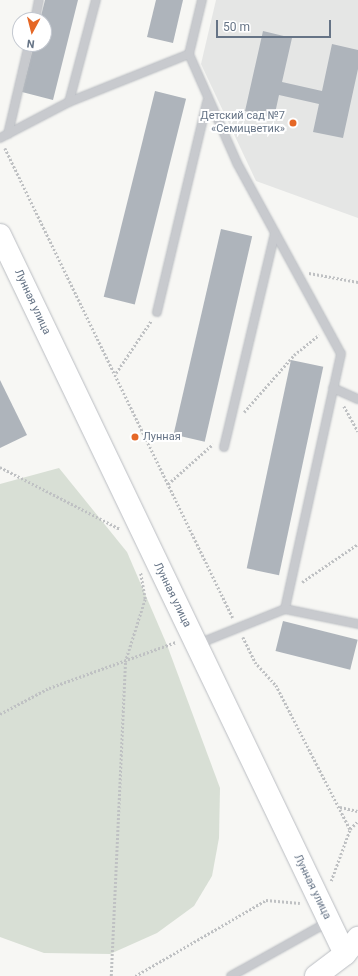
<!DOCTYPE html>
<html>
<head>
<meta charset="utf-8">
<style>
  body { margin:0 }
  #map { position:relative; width:358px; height:976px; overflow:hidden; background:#f7f7f4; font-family:Roboto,sans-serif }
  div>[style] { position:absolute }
  .built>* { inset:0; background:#e5e6e5 }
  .green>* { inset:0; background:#d8dfd5 }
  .building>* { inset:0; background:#aeb4bb; transform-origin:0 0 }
  .path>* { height:2.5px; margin-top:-1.25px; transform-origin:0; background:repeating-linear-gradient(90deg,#bfc1c3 0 2px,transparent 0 4px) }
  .roads { filter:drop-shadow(0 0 1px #babdc2) drop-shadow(0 0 1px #babdc2) }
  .lane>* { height:8px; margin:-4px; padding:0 4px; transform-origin:4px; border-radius:4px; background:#c8cace }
  .secondary>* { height:22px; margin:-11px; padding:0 11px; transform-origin:11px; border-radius:11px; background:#fff }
  .dots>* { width:11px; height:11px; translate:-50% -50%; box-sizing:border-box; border:2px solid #fff; border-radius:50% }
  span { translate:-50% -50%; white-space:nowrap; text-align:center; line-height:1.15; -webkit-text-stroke:4px #fff; paint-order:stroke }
  .poi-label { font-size:11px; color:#667486 }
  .right { translate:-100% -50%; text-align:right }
  .left { translate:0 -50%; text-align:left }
  .street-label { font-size:11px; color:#667486 }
  .north { position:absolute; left:12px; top:12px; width:40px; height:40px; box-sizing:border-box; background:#fff; border:1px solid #c2c7cf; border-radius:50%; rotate:187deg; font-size:11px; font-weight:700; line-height:16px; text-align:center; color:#667486 }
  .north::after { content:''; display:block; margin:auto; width:14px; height:18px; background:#e56726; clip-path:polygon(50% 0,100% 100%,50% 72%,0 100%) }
  .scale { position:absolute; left:216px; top:20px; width:115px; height:18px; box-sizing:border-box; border:2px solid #667486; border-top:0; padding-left:5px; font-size:12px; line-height:14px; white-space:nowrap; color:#667486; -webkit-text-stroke:3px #fff; paint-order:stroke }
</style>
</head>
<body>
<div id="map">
  <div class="built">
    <div style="clip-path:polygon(216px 0,358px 0,358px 218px,256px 181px,201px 64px)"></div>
  </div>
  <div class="green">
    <div style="clip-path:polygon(59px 468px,127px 552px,167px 645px,220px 788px,219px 838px,212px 876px,194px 906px,157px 933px,110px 954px,44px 953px,0 937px,0 484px)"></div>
  </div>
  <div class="building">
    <div style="clip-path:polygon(45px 0,78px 0,53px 100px,22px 92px,34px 44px,44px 44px,44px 20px,40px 20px)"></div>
    <div style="clip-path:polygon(156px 0,183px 0,173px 43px,147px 37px)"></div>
    <div style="clip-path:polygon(263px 31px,292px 38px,282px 82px,322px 91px,332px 44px,358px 50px,358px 69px,343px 138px,313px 132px,319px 104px,279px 95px,274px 118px,245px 111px)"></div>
    <div style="left:155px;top:91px;width:32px;height:212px;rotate:14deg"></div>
    <div style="left:221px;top:229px;width:32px;height:211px;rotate:13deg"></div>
    <div style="left:291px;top:360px;width:33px;height:213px;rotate:12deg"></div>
    <div style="clip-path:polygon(0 380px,27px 435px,0 448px)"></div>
    <div style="left:283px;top:621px;width:77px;height:31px;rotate:14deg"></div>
  </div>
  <div class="path">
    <div style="left:5px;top:148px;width:522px;rotate:64.12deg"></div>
    <div style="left:309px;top:273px;width:50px;rotate:10.4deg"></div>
    <div style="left:116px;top:373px;width:63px;rotate:-56.1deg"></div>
    <div style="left:344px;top:406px;width:29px;rotate:61deg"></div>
    <div style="left:244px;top:412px;width:76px;rotate:-48.7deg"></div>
    <div style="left:294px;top:355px;width:32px;rotate:-39deg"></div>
    <div style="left:0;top:467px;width:135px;rotate:27.3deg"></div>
    <div style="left:168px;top:484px;width:60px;rotate:-41.6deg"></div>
    <div style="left:302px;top:582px;width:68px;rotate:-34.2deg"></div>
    <div style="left:243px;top:637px;width:28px;rotate:64deg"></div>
    <div style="left:255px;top:662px;width:31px;rotate:48deg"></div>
    <div style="left:276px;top:685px;width:162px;rotate:62.8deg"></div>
    <div style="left:350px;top:829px;width:11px;rotate:-45deg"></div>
    <div style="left:0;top:714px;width:55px;rotate:-28deg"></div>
    <div style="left:49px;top:688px;width:135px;rotate:-19.9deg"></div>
    <div style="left:340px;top:807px;width:18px;rotate:13deg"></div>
    <div style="left:331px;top:881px;width:55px;rotate:-69.9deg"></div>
    <div style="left:111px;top:976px;width:314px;rotate:-87.4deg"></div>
    <div style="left:125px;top:662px;width:66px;rotate:-72.4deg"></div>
    <div style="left:145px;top:599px;width:27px;rotate:-100deg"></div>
    <div style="left:135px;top:976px;width:151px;rotate:-30.1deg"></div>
    <div style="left:266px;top:900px;width:34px;rotate:5deg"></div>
  </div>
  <div class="roads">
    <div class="lane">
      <div style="left:35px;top:20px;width:20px;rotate:-79deg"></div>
      <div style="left:189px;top:54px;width:119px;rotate:66.2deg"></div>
      <div style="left:237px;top:163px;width:217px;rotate:61.4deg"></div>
      <div style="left:341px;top:354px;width:261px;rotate:102.4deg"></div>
      <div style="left:285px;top:609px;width:94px;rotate:158.1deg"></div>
      <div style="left:69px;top:102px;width:106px;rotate:-75.2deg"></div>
      <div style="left:8px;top:134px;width:92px;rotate:-76.9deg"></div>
      <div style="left:0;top:138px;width:78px;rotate:-27.6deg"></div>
      <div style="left:69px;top:102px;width:129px;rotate:-21.8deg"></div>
      <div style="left:189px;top:54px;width:56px;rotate:-76.5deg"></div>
      <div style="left:157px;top:312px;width:216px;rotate:-76.6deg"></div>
      <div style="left:333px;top:388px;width:27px;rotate:24deg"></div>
      <div style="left:224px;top:447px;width:220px;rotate:-76.6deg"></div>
      <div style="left:285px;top:609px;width:75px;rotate:11.6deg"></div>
      <div style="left:231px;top:976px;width:111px;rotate:-29.1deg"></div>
    </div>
    <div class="secondary">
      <div style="left:0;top:235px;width:797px;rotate:64.37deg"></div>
      <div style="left:316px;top:976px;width:36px;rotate:-37deg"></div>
      <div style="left:345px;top:954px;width:21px;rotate:-51deg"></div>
    </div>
  </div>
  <div class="dots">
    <div style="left:293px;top:123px;background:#e56726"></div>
    <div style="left:135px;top:437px;background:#e56726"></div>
  </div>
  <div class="poi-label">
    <span class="right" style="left:285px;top:123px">Детский сад №7<br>«Семицветик»</span>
    <span class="left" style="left:143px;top:437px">Лунная</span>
  </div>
  <div class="street-label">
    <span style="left:32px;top:302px;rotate:65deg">Лунная улица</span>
    <span style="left:172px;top:595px;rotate:64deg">Лунная улица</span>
    <span style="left:312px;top:887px;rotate:64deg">Лунная улица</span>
  </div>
  <div class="north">N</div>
  <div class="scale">50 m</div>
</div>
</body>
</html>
